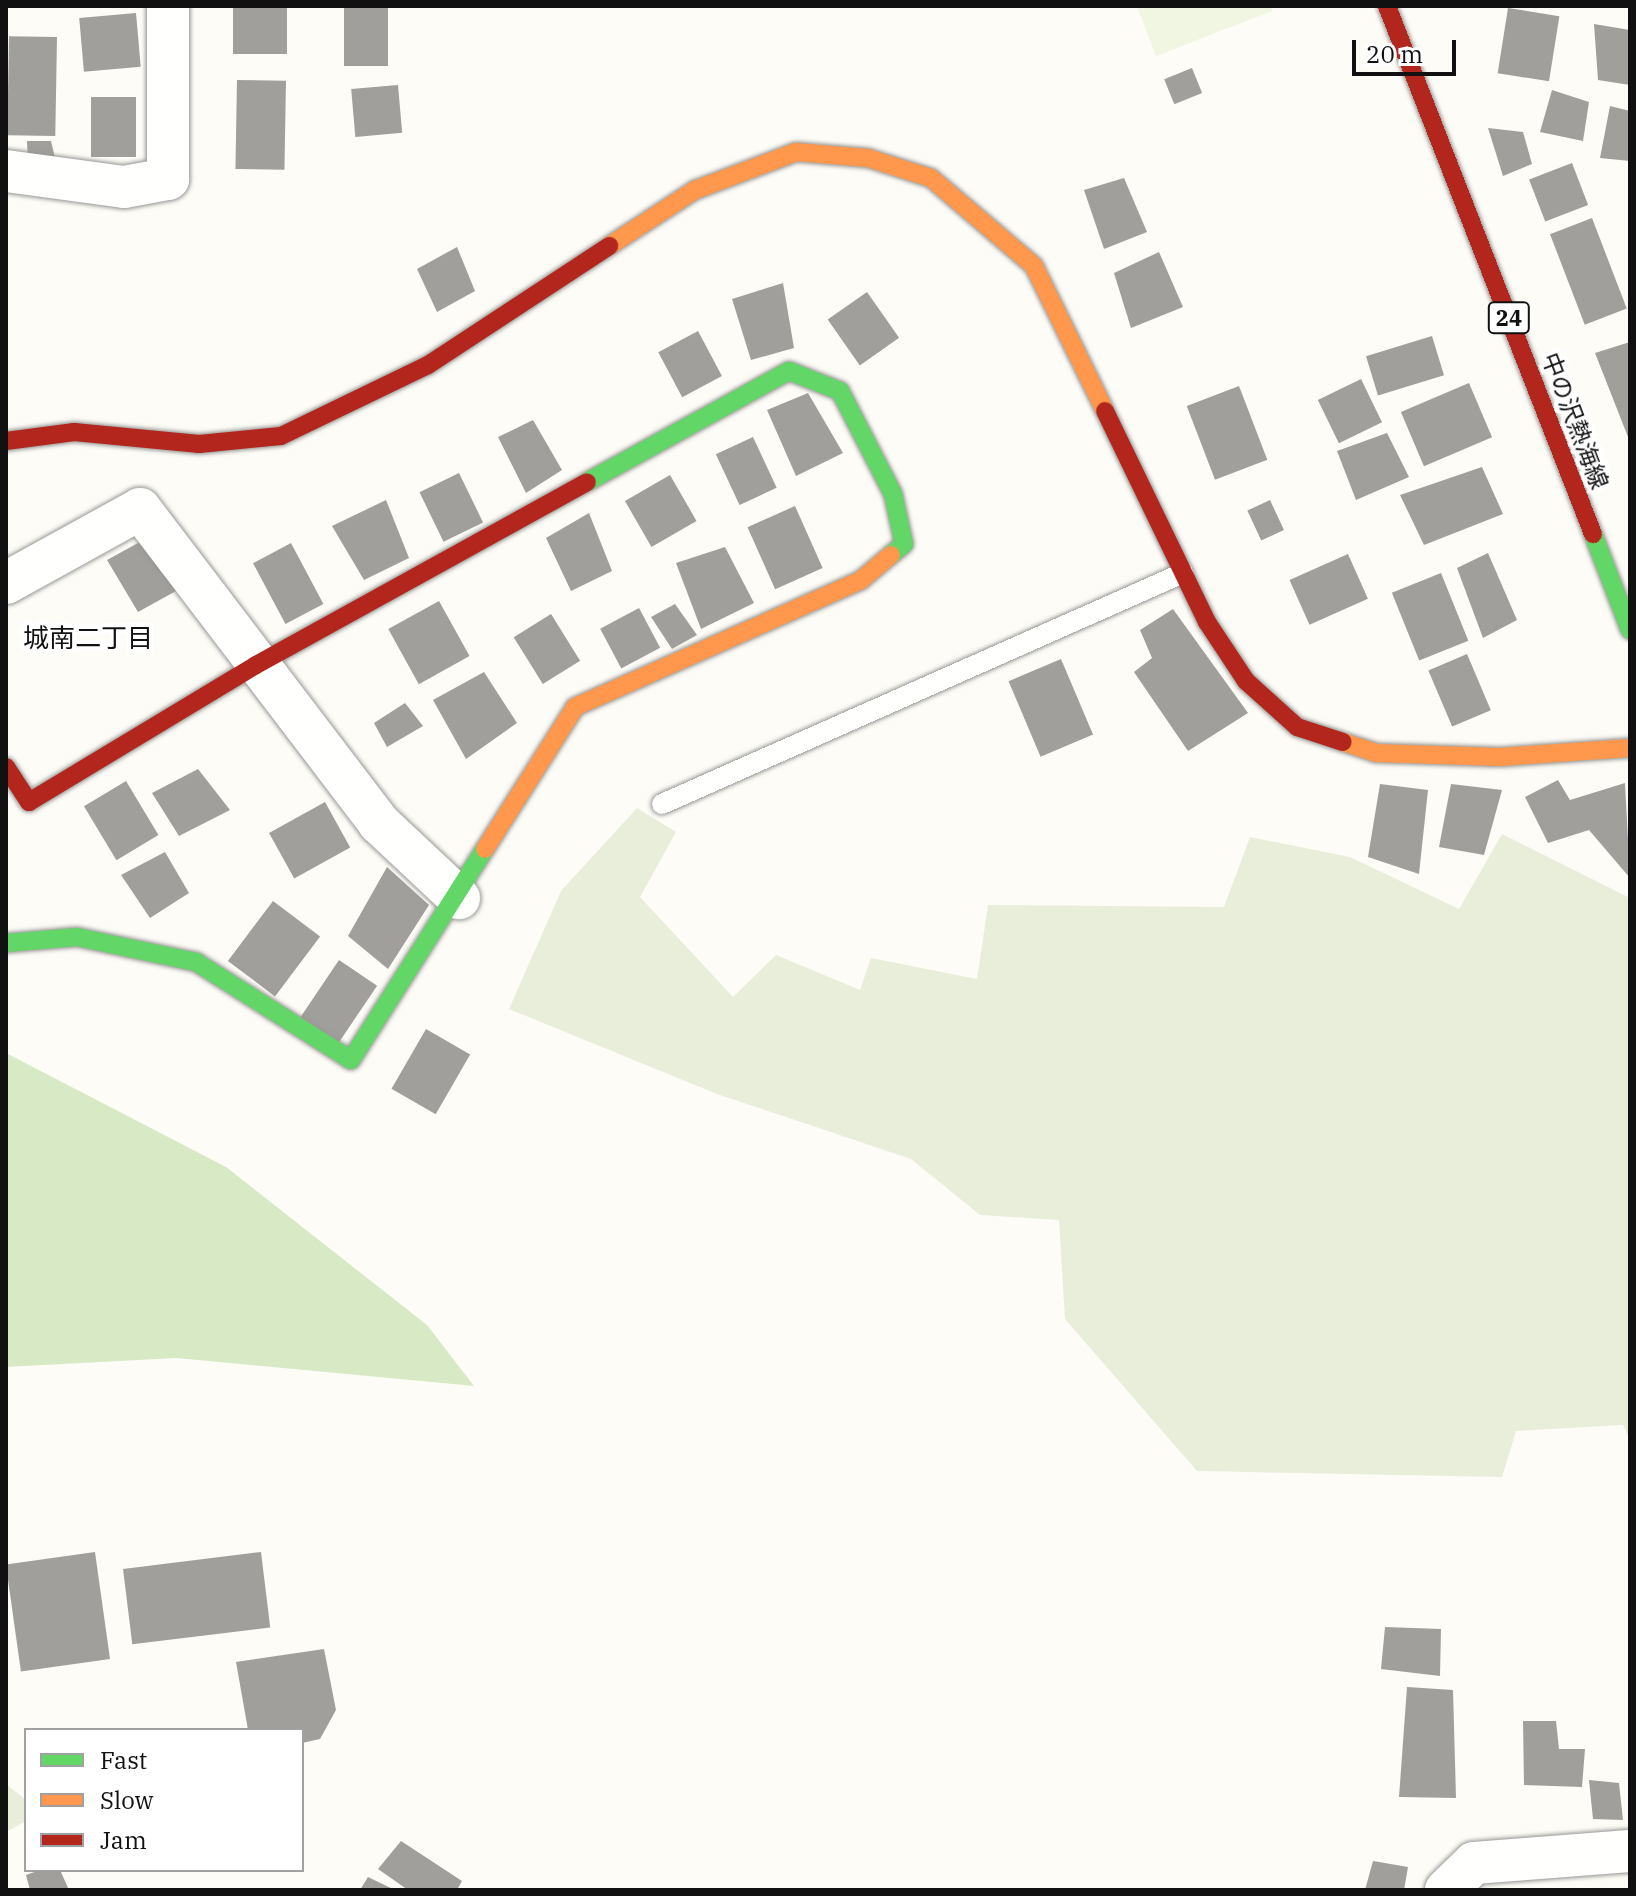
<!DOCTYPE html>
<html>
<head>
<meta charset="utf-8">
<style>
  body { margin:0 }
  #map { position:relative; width:1636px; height:1896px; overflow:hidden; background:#fdfcf7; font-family:"IBM Plex Serif","Noto Sans JP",serif }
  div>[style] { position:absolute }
  .forest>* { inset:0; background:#d8eac5 }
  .cemetery>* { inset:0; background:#e9eedb }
  .pitch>* { inset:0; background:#f0f6e1 }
  .building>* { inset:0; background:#a19f9c; transform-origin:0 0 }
  .roads { filter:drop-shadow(0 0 2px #979795) drop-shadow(0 0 2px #979795) }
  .lane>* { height:20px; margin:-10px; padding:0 10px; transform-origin:10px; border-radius:10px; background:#fffffe }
  .street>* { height:42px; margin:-21px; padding:0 21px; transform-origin:21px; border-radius:21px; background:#fffffe }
  .fast>* { height:18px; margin:-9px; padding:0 9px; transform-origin:9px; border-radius:9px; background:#63d668 }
  .slow>* { height:18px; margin:-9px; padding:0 9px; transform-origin:9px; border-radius:9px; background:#ff974d }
  .jam>* { height:18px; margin:-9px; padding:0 9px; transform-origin:9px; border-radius:9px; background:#b3261e }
  span { translate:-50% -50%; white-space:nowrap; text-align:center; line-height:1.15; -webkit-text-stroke:8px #fff; paint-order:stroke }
  .shield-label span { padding:2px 6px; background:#fff; border:2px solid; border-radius:6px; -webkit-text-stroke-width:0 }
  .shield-label { font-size:22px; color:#111; font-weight:700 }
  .street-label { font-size:24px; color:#111 }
  .neighbourhood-label { font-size:26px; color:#111 }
  .frame { position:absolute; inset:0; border:8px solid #111; pointer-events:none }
  .legend { position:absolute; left:24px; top:1728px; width:280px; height:144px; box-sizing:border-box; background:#fff; border:2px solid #a0a0a0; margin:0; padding:10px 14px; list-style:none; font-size:24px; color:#111 }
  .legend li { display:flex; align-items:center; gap:16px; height:40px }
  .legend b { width:40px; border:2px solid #a0a0a0 }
  .scale { position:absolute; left:1352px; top:40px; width:104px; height:36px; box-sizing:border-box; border:4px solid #111; border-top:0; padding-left:10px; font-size:24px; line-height:28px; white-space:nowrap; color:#111; -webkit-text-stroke:6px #fff; paint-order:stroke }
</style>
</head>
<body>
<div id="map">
  <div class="forest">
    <div style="clip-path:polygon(6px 1053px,226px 1167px,427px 1325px,474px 1386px,176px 1358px,6px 1367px)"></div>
  </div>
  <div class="cemetery">
    <div style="clip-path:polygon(637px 808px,676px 832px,640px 897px,733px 997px,776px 955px,860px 990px,871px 958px,977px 979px,988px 905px,1224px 907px,1250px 837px,1350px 857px,1459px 909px,1502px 834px,1630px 898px,1630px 1440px,1623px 1425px,1516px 1431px,1502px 1477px,1197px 1471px,1065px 1319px,1059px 1220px,980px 1215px,911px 1159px,717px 1094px,509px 1009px,561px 891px)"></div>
    <div style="clip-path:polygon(6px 1784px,26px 1800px,26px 1821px,6px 1832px)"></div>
  </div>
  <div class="pitch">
    <div style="clip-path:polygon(1137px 6px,1271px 6px,1272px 11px,1156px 56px)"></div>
  </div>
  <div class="building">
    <div style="left:233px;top:6px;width:54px;height:48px"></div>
    <div style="left:344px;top:6px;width:44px;height:60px"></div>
    <div style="left:1508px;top:8px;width:52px;height:66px;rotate:9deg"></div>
    <div style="left:136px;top:13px;width:54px;height:57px;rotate:85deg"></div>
    <div style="clip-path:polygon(1594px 24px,1630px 30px,1630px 85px,1598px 80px)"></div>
    <div style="left:57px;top:37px;width:99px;height:48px;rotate:91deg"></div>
    <div style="left:1192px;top:68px;width:27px;height:30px;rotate:68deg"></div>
    <div style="left:237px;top:80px;width:49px;height:89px;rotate:1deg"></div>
    <div style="left:398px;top:85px;width:48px;height:47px;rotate:85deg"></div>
    <div style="clip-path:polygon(1552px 90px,1589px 102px,1583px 141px,1540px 132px)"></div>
    <div style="left:91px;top:97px;width:45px;height:60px"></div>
    <div style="clip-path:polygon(1610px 106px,1630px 111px,1630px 161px,1600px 158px)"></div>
    <div style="clip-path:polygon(1488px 128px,1523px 132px,1532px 164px,1503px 176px)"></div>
    <div style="clip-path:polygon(27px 141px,51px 141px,55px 158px,28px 162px)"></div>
    <div style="left:1572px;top:163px;width:45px;height:46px;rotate:69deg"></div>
    <div style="clip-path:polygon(1124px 178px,1147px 232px,1104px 249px,1084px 190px)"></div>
    <div style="left:1592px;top:218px;width:97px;height:45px;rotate:69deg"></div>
    <div style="clip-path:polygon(457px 247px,475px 291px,437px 312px,417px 269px)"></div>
    <div style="clip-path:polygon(1159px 252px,1183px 307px,1131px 328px,1114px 273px)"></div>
    <div style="clip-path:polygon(783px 283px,794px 348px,751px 360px,732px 299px)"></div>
    <div style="left:867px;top:292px;width:56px;height:48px;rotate:55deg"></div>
    <div style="left:698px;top:331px;width:51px;height:45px;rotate:62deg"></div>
    <div style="left:1432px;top:336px;width:41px;height:69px;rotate:73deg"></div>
    <div style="clip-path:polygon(1630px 342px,1630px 442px,1595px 353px)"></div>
    <div style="left:1361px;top:379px;width:48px;height:48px;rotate:64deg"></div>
    <div style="left:1469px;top:383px;width:59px;height:74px;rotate:67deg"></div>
    <div style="left:1239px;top:386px;width:79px;height:56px;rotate:69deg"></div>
    <div style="clip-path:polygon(808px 393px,843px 453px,796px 476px,767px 410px)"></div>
    <div style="clip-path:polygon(533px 420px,562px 470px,526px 493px,498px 437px)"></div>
    <div style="clip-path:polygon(1387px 433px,1409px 477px,1356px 500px,1337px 451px)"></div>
    <div style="left:753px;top:437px;width:56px;height:41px;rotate:65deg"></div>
    <div style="clip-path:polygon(1482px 467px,1503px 514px,1424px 545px,1400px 495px)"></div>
    <div style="left:459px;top:473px;width:55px;height:44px;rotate:64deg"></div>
    <div style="left:670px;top:475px;width:53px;height:52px;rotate:60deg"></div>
    <div style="clip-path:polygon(386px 500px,409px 558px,364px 580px,332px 526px)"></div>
    <div style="left:1270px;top:500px;width:33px;height:25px;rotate:65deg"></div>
    <div style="left:795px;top:506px;width:68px;height:52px;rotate:66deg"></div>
    <div style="clip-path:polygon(589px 513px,612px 571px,571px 591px,546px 538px)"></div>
    <div style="clip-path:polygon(147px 538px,185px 586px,138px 612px,107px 560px)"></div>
    <div style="left:291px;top:543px;width:69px;height:43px;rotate:62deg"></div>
    <div style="clip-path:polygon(725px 547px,754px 603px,701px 629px,676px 563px)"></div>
    <div style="clip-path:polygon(1488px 553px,1517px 620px,1483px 638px,1457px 568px)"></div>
    <div style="left:1348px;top:554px;width:49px;height:64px;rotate:66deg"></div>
    <div style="left:1441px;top:573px;width:73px;height:53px;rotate:68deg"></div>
    <div style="left:439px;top:601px;width:63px;height:58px;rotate:61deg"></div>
    <div style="clip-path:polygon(675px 604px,697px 635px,672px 649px,651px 617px)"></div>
    <div style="left:639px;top:608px;width:45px;height:44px;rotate:62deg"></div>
    <div style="clip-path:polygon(1173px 609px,1248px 713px,1188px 751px,1134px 672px,1152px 658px,1140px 630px)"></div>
    <div style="left:551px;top:614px;width:55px;height:44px;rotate:58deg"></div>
    <div style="left:1467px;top:654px;width:61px;height:42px;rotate:67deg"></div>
    <div style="left:1061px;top:659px;width:82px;height:57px;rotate:67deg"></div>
    <div style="clip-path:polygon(484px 672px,517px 723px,466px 759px,433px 700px)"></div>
    <div style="clip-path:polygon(405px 703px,423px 726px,387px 747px,374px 723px)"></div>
    <div style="clip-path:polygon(198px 769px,230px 810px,179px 836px,152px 793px)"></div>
    <div style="clip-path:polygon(1558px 780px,1570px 800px,1625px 783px,1630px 878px,1589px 830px,1548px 843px,1525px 797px)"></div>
    <div style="left:126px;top:781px;width:63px;height:49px;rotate:59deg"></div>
    <div style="clip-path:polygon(1380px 784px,1428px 790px,1419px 874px,1368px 857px)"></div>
    <div style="clip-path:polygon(1451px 784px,1502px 790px,1484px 855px,1439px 847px)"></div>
    <div style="left:325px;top:802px;width:52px;height:64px;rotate:61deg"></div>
    <div style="clip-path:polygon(165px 852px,189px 893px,150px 918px,121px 875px)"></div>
    <div style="clip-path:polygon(387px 867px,429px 905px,388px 969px,348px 936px)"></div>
    <div style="left:273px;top:901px;width:59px;height:75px;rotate:37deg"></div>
    <div style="left:339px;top:960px;width:46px;height:69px;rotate:34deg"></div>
    <div style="left:426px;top:1029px;width:51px;height:69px;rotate:30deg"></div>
    <div style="left:95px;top:1552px;width:108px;height:90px;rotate:82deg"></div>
    <div style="left:261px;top:1552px;width:76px;height:139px;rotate:83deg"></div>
    <div style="clip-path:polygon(1385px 1627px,1441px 1629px,1440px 1676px,1381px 1669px)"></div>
    <div style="clip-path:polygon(324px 1649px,336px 1710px,320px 1739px,302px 1743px,302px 1730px,248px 1730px,236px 1662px)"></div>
    <div style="clip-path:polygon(1407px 1687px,1453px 1690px,1456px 1798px,1399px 1797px)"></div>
    <div style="clip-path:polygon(1523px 1721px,1556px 1721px,1559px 1749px,1585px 1749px,1582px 1787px,1524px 1785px)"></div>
    <div style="clip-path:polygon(1589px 1780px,1619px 1783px,1623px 1820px,1593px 1819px)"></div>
    <div style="clip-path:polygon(401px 1841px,462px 1881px,457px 1890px,408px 1890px,378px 1869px)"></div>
    <div style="clip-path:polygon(1373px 1861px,1408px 1867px,1404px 1890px,1365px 1890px)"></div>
    <div style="clip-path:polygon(40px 1870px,60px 1870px,69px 1890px,30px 1890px,26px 1875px)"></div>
    <div style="clip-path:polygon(368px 1877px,395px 1890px,360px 1890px)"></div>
  </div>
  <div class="roads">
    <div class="lane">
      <div style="left:662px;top:804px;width:570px;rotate:-23.91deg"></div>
    </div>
    <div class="street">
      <div style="left:6px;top:171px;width:119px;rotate:7.7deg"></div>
      <div style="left:124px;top:187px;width:45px;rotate:-10.3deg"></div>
      <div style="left:168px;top:179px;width:173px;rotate:-90deg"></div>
      <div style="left:6px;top:583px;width:153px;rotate:-28.9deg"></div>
      <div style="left:140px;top:509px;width:395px;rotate:52.7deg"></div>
      <div style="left:379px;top:823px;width:110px;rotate:43.2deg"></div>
      <div style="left:1446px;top:1890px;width:39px;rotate:-44deg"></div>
      <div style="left:1474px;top:1863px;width:156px;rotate:-4.4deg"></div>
    </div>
    <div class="fast">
      <div style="left:587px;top:482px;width:230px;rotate:-28.8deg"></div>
      <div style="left:789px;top:371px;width:55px;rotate:21.4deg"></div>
      <div style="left:840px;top:391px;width:116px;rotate:62.8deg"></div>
      <div style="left:893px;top:494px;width:51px;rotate:77.6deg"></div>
      <div style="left:904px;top:544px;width:17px;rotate:140deg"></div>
      <div style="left:1593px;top:534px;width:103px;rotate:68.9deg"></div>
      <div style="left:6px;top:943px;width:71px;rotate:-4.8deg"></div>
      <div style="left:77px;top:937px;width:122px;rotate:11.9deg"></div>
      <div style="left:196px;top:962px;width:183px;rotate:32.3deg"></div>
      <div style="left:351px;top:1060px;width:250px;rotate:-57.6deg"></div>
    </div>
    <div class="slow">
      <div style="left:609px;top:246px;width:103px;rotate:-33.1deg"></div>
      <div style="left:695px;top:190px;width:108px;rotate:-20.6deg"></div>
      <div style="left:796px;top:152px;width:72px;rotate:4.8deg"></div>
      <div style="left:868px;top:158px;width:66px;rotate:17.6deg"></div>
      <div style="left:931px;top:178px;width:135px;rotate:40.5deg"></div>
      <div style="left:1034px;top:266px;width:161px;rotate:63.9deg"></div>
      <div style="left:1343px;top:742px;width:35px;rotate:18deg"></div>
      <div style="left:1376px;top:753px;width:124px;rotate:1.8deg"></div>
      <div style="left:1500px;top:757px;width:130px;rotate:-4deg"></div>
      <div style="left:485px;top:849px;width:168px;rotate:-57.6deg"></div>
      <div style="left:575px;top:707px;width:313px;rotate:-23.9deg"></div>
      <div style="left:861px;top:580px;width:39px;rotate:-40deg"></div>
    </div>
    <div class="jam">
      <div style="left:1387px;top:6px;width:567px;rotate:68.69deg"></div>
      <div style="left:1105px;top:411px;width:234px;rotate:64.2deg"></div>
      <div style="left:1207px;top:622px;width:71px;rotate:56.5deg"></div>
      <div style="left:1246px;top:681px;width:69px;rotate:42deg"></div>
      <div style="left:1297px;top:727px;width:48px;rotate:18.1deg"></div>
      <div style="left:6px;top:441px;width:69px;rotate:-7.5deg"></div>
      <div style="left:74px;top:432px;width:126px;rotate:5.5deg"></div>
      <div style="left:199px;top:444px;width:82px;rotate:-5.6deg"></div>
      <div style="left:281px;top:436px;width:163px;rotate:-25.8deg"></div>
      <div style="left:428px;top:365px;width:217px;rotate:-33.3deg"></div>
      <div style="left:6px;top:767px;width:42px;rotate:56.7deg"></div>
      <div style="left:29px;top:802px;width:265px;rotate:-31.1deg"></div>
      <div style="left:256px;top:665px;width:378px;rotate:-28.9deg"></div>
    </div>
  </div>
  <div class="shield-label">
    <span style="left:1509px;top:318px">24</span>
  </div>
  <div class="street-label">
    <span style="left:1575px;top:421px;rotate:69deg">中の沢熱海線</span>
  </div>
  <div class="neighbourhood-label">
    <span style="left:88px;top:638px">城南二丁目</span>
  </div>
  <div class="frame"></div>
  <ul class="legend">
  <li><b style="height:10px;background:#63d668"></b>Fast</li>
  <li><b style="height:10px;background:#ff974d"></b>Slow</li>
  <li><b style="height:10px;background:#b3261e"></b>Jam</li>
  </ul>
  <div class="scale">20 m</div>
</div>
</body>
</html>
